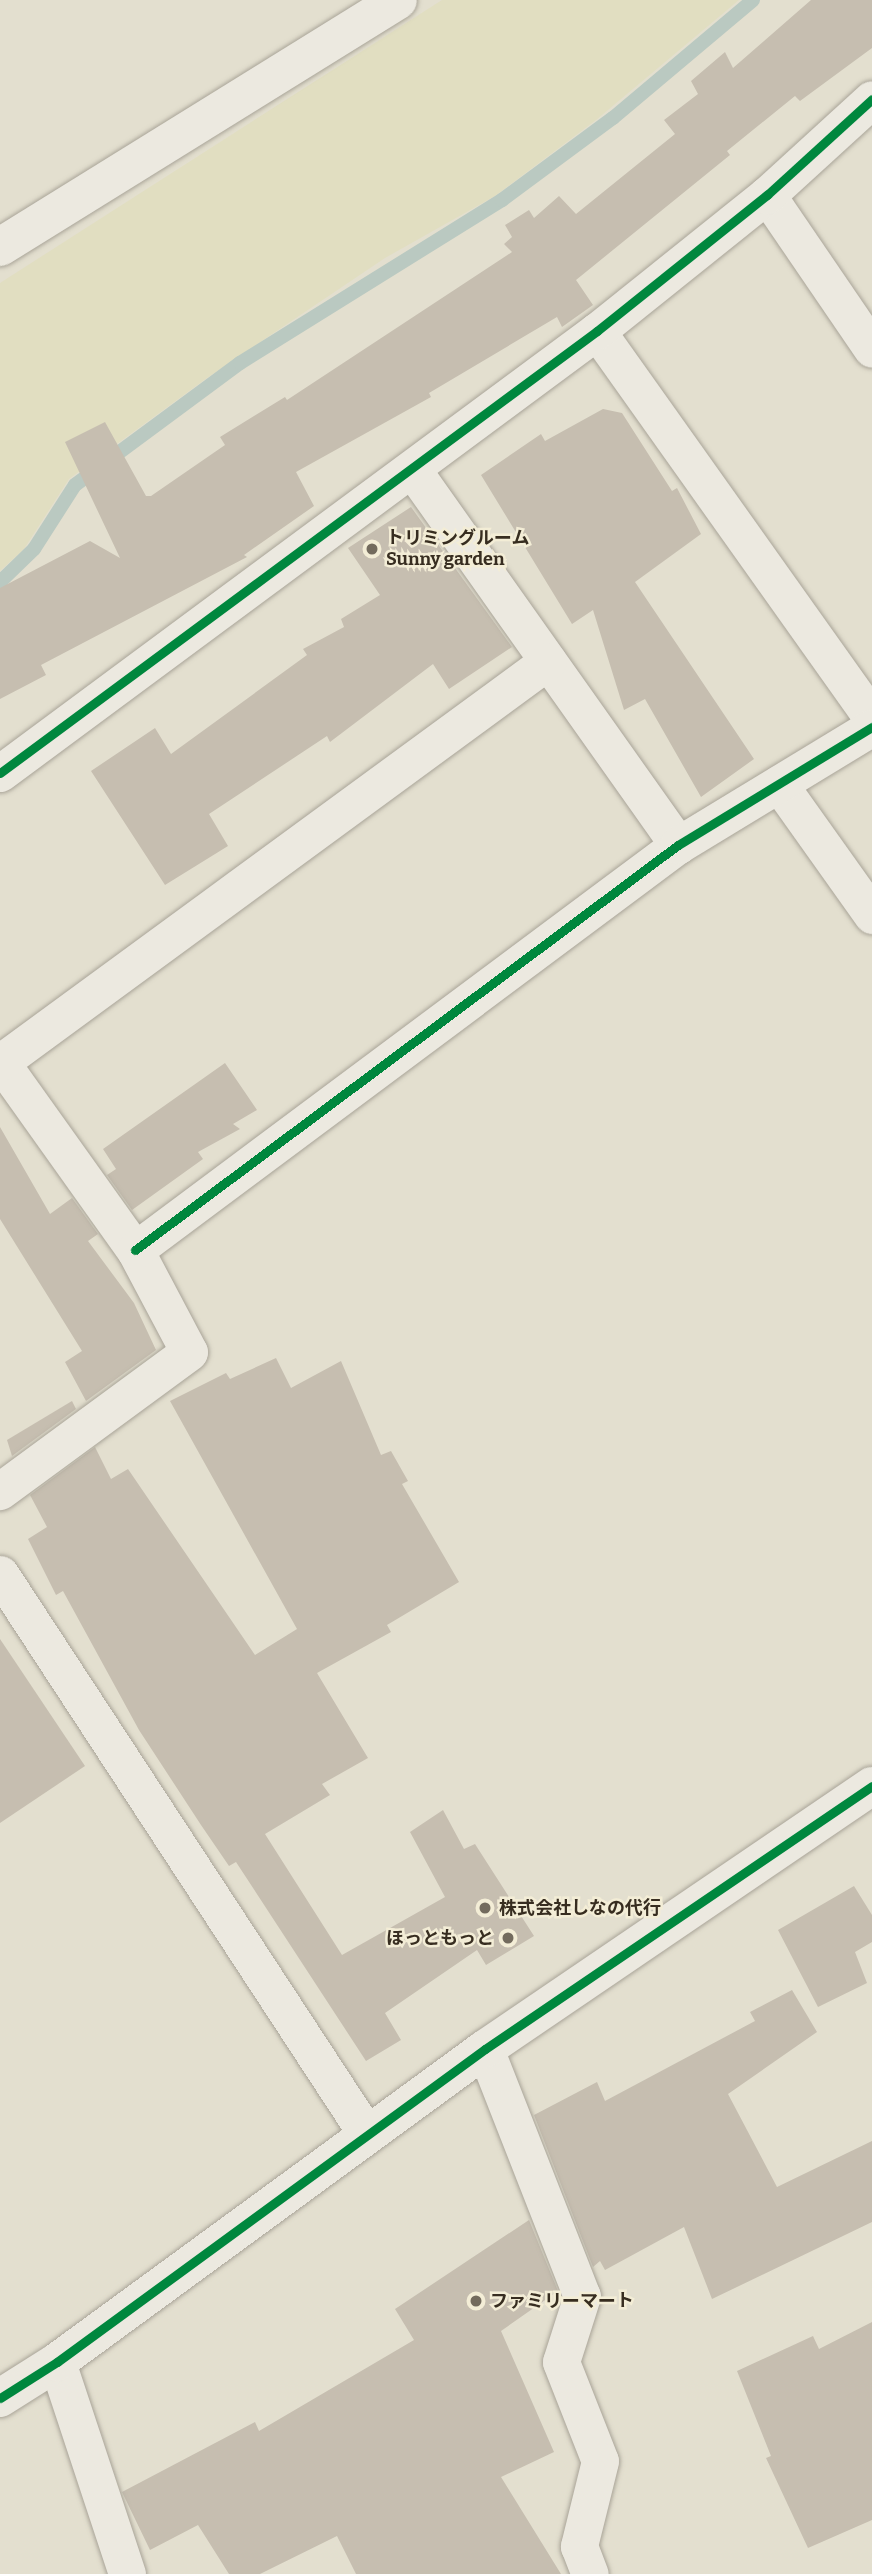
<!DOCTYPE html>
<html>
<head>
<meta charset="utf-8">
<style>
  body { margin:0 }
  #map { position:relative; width:872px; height:2574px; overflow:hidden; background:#e3dfcf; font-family:Bitter,"Noto Sans JP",serif }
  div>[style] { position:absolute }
  .farmland>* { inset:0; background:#e1dec1 }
  .stream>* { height:14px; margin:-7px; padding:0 7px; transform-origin:7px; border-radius:7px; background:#bac9c1 }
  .building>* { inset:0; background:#c6beb0 }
  .roads { filter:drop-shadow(0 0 2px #a9a498) drop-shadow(0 0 2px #a9a498) }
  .minor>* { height:37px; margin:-18.5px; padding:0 18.5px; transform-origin:18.5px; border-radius:18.5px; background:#ece9e0 }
  .tertiary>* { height:38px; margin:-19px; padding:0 19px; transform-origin:19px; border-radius:19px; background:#ece9e0 }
  .cycleway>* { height:9px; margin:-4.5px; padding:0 4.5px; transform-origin:4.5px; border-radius:4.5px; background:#00873e }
  .dots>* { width:19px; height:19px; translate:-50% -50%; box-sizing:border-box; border:4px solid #f3edd6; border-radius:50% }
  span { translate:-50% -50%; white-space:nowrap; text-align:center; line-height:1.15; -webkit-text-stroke:5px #f3edd6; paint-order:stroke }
  .poi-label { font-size:18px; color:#372d20; font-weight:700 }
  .left { translate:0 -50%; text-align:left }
  .right { translate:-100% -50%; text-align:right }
</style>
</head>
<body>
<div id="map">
  <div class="farmland">
    <div style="clip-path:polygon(442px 0,739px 0,596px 120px,495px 196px,385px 258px,207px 378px,69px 479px,24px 549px,0 571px,0 283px)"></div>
  </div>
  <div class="stream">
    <div style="left:0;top:582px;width:47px;rotate:-44.1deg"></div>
    <div style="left:34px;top:549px;width:76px;rotate:-57.4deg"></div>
    <div style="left:75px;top:485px;width:205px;rotate:-36.5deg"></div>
    <div style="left:240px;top:363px;width:309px;rotate:-31.9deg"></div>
    <div style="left:502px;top:200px;width:138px;rotate:-36.5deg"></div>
    <div style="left:613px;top:118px;width:183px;rotate:-40.1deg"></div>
  </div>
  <div class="building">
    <div style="clip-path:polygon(811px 0,872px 0,872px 48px,800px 101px,795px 96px,727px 151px,730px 155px,576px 280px,593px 305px,562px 327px,557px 317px,429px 393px,431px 397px,296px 472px,314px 506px,244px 555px,247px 557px,41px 665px,46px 675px,0 699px,0 588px,90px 541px,120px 558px,65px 442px,105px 422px,146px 496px,151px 496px,225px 445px,220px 437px,285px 397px,287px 400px,512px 252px,504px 244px,512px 237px,505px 225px,529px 210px,534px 218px,559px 196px,576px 214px,675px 134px,664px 120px,698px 94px,691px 81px,725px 52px,733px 68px)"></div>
    <div style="clip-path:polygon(603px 409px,622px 413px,672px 491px,677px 488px,701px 534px,635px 582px,754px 759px,701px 797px,645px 699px,624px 710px,593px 610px,572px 624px,481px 475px,541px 434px,545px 441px)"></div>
    <div style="clip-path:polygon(411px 507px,512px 647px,449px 689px,433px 664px,330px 742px,327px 736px,209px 814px,228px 846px,165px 885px,91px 771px,155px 728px,171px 754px,307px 655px,303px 649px,344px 627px,341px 619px,380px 595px,348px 548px)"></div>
    <div style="clip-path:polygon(225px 1063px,257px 1110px,233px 1124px,240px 1129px,198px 1152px,203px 1159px,132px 1210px,107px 1175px,116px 1169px,103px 1149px)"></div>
    <div style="clip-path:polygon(0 1127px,50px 1214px,72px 1198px,98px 1234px,88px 1241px,134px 1303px,156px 1350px,86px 1401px,65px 1362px,82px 1351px,0 1219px)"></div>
    <div style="clip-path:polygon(276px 1358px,291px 1388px,341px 1361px,381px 1455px,391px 1451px,408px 1481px,402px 1484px,459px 1582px,387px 1625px,391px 1632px,317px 1673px,368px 1758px,322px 1784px,330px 1795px,265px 1834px,342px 1955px,445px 1897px,410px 1832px,443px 1810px,464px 1849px,475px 1844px,534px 1936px,486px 1965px,477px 1950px,385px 2013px,401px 2040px,366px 2061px,236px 1862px,229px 1866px,201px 1825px,139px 1730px,63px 1591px,56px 1595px,28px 1539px,47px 1527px,30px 1495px,95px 1447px,111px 1479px,128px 1469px,255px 1655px,297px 1629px,170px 1401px,226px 1373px,230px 1379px)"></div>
    <div style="clip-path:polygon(72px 1401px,76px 1409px,12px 1456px,7px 1440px)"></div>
    <div style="clip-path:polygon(0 1639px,85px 1766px,0 1823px)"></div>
    <div style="clip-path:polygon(854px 1886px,872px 1915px,872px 1942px,855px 1952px,867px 1983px,818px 2007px,778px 1930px)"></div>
    <div style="clip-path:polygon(792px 1990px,817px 2032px,728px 2094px,777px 2187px,872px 2141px,872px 2222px,712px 2299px,684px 2227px,605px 2270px,600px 2261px,593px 2267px,534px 2115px,597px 2082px,605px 2101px,755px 2021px,750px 2012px)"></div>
    <div style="clip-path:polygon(529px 2220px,558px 2291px,501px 2331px,554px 2452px,501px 2477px,561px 2574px,356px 2574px,337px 2536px,260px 2574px,229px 2574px,198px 2525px,150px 2550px,122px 2492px,255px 2422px,259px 2431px,414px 2340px,395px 2309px)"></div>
    <div style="clip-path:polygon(872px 2322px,872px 2520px,808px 2548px,766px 2458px,771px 2456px,737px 2371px,813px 2336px,819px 2349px)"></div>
  </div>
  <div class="roads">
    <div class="minor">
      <div style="left:767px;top:195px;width:186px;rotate:55.7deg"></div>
      <div style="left:597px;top:331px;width:475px;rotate:54.6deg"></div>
      <div style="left:412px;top:469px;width:461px;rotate:54.7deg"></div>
      <div style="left:0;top:773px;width:743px;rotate:-36.52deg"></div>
      <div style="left:597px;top:331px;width:218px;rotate:-38.7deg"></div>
      <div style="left:767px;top:195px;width:142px;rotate:-42.4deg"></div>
      <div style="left:779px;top:784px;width:161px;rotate:54.6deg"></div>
      <div style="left:0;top:1061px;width:232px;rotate:54.5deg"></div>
      <div style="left:135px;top:1250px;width:115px;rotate:62.1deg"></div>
      <div style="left:189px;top:1352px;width:235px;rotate:143.7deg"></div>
      <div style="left:1px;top:1062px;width:678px;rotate:-36.24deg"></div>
      <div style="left:135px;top:1250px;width:677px;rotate:-36.72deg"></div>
      <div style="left:678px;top:845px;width:227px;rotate:-31.3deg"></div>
      <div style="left:0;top:1574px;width:668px;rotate:56.79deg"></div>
      <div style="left:485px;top:2049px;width:265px;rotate:68.6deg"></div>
      <div style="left:582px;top:2296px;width:69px;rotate:107.7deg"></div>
      <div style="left:561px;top:2362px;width:106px;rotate:68.5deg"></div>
      <div style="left:600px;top:2461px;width:88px;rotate:103.9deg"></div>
      <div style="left:579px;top:2546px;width:30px;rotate:69deg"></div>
      <div style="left:57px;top:2362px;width:223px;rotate:71.7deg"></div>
    </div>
    <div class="tertiary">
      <div style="left:0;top:247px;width:468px;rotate:-31.8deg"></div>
      <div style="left:0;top:2398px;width:67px;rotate:-32.3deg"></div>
      <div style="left:57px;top:2362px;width:530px;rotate:-36.18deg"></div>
      <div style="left:485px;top:2049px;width:468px;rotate:-34.2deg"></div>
    </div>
  </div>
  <div class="cycleway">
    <div style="left:0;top:773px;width:743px;rotate:-36.52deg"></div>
    <div style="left:597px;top:331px;width:218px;rotate:-38.7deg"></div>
    <div style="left:767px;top:195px;width:142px;rotate:-42.4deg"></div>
    <div style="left:135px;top:1250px;width:677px;rotate:-36.72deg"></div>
    <div style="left:678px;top:845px;width:227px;rotate:-31.3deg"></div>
    <div style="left:0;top:2398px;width:67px;rotate:-32.3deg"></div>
    <div style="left:57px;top:2362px;width:530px;rotate:-36.18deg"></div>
    <div style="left:485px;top:2049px;width:468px;rotate:-34.2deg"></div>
  </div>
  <div class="dots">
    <div style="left:372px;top:549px;background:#736b5d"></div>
    <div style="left:485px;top:1908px;background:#736b5d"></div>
    <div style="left:508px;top:1938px;background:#736b5d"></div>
    <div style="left:476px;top:2301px;background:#736b5d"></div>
  </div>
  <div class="poi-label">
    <span class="left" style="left:386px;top:549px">トリミングルーム<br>Sunny garden</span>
    <span class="left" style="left:499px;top:1908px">株式会社しなの代行</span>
    <span class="right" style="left:494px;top:1938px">ほっともっと</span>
    <span class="left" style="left:490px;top:2301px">ファミリーマート</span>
  </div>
</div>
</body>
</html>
